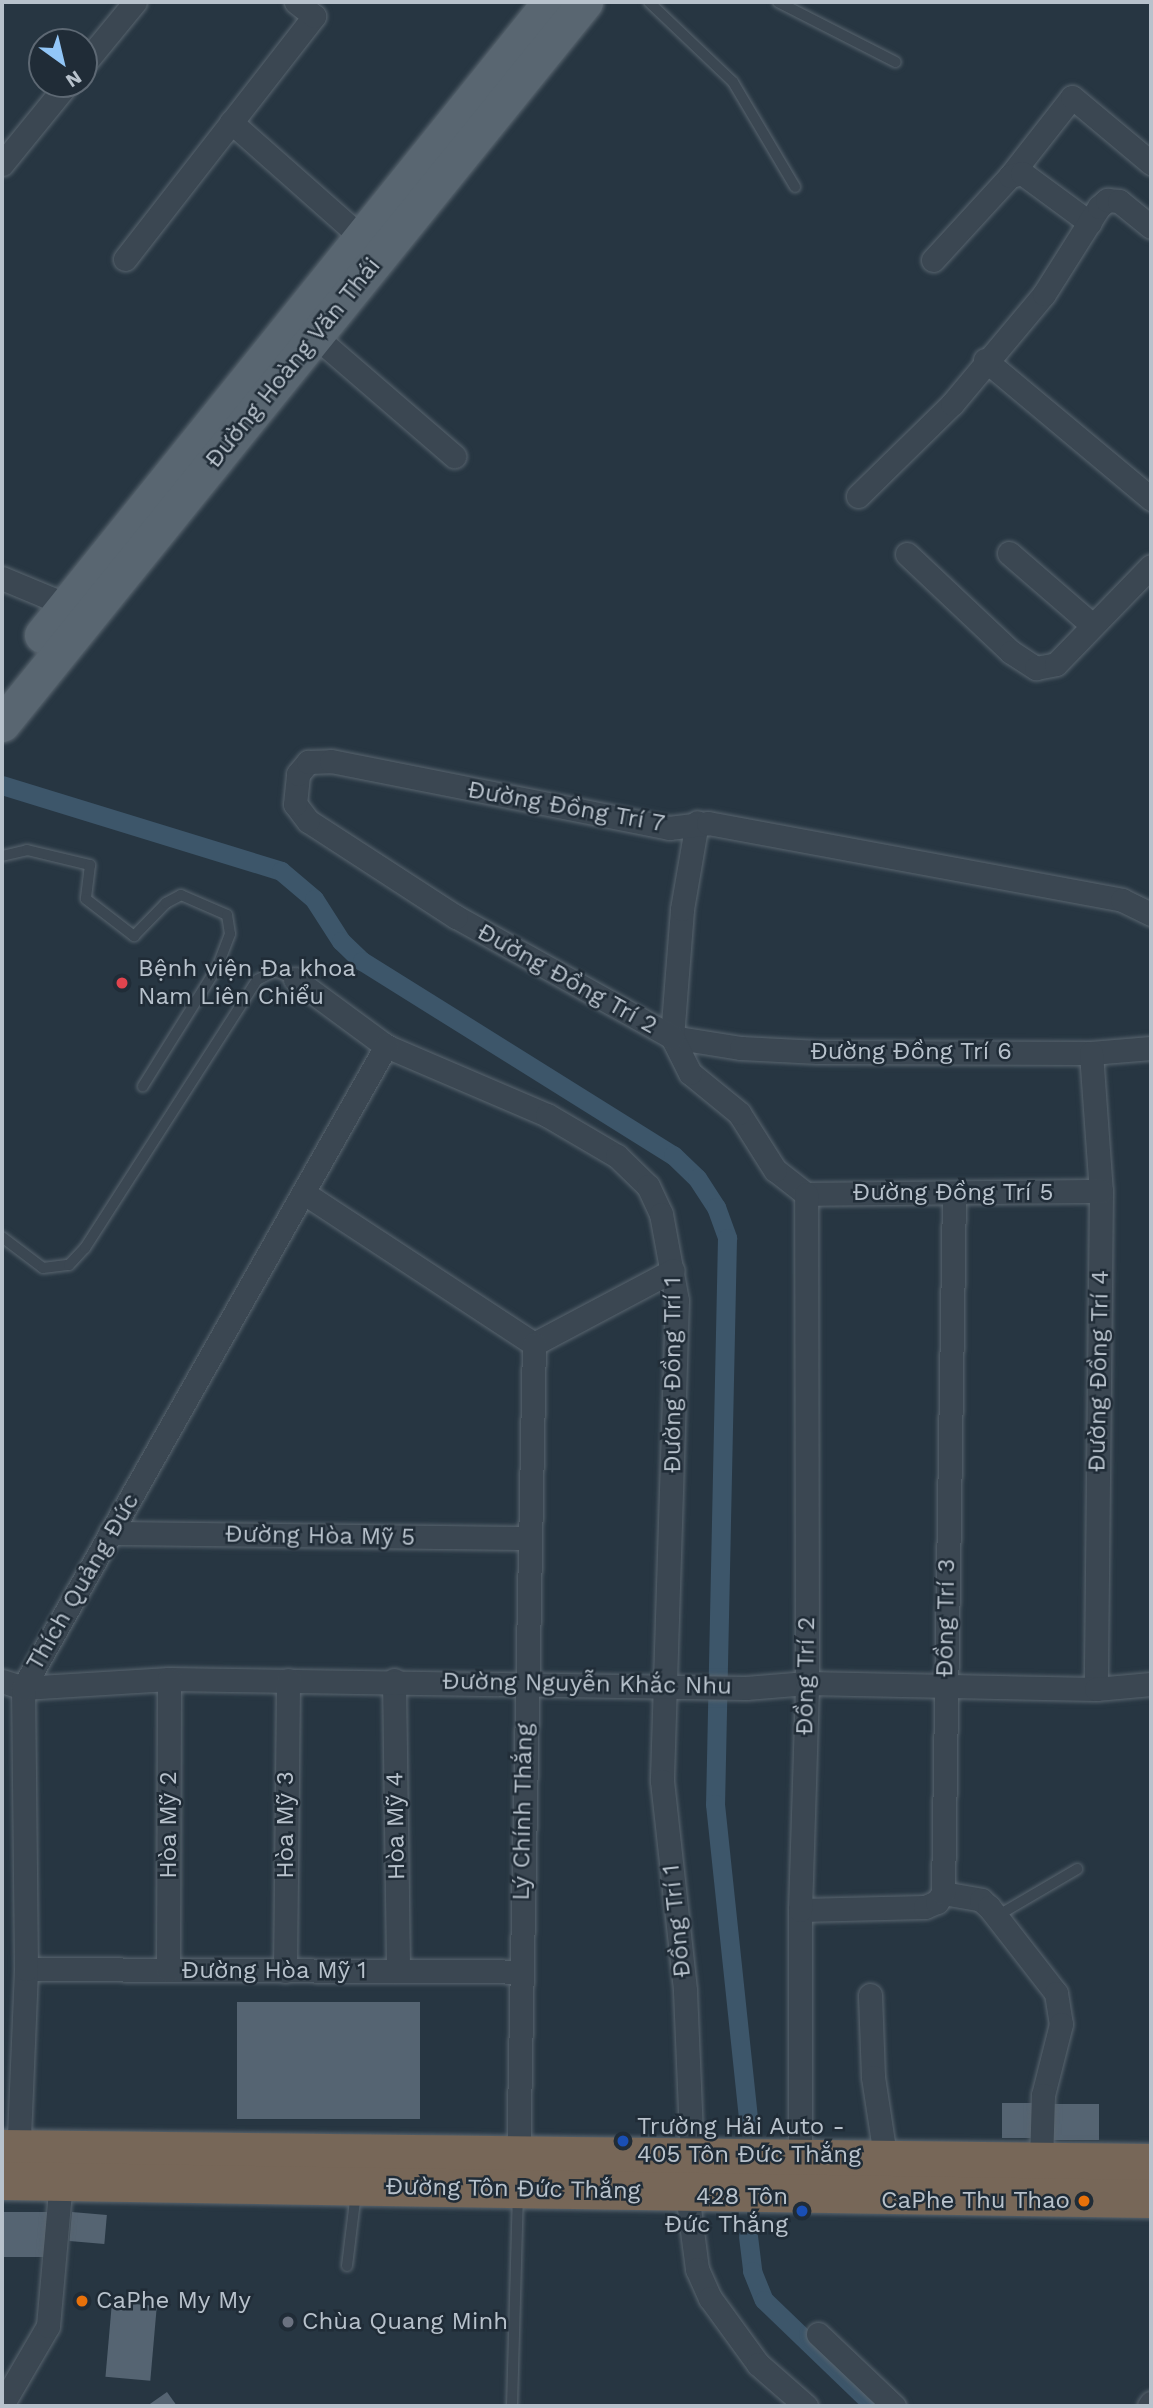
<!DOCTYPE html>
<html>
<head>
<meta charset="utf-8">
<style>
  body { margin:0 }
  #map { position:relative; width:1153px; height:2408px; overflow:hidden; background:#273642; font-family:"Work Sans",sans-serif }
  div>[style] { position:absolute }
  .canal>* { height:19px; margin:-9.5px; padding:0 9.5px; transform-origin:9.5px; border-radius:9.5px; background:#3d566a }
  .building>* { inset:0; background:#556472; transform-origin:0 0 }
  .roads { filter:drop-shadow(0 0 2px #59656f) drop-shadow(0 0 2px #59656f) }
  .lane>* { height:10px; margin:-5px; padding:0 5px; transform-origin:5px; border-radius:5px; background:#3b4752 }
  .street>* { height:23px; margin:-11.5px; padding:0 11.5px; transform-origin:11.5px; border-radius:11.5px; background:#3b4752 }
  .primary>* { height:35px; margin:-17.5px; padding:0 17.5px; transform-origin:17.5px; border-radius:17.5px; background:#596671 }
  .highway>* { height:38px; margin:-19px; padding:0 19px; transform-origin:19px; border-radius:19px; background:#776758 }
  .dots>* { width:19px; height:19px; translate:-50% -50%; box-sizing:border-box; border:4px solid #202c37; border-radius:50% }
  span { translate:-50% -50%; white-space:nowrap; text-align:center; line-height:1.15; -webkit-text-stroke:5px #202c37; paint-order:stroke }
  .street-label { font-size:24px; color:#b8c2cc }
  .poi-label { font-size:24px; color:#b8c2cc }
  .left { translate:0 -50%; text-align:left }
  .right { translate:-100% -50%; text-align:right }
  .frame { position:absolute; inset:0; border:4px solid #b8c2cc; pointer-events:none }
  .north { position:absolute; left:28px; top:28px; width:70px; height:70px; box-sizing:border-box; background:#202c37; border:2px solid #5d6873; border-radius:50%; rotate:146deg; font-size:19px; font-weight:700; line-height:28px; text-align:center; color:#b8c2cc }
  .north::after { content:''; display:block; margin:auto; width:24px; height:32px; background:#92c6f7; clip-path:polygon(50% 0,100% 100%,50% 72%,0 100%) }
</style>
</head>
<body>
<div id="map">
  <div class="canal">
    <div style="left:2px;top:785px;width:292px;rotate:17.1deg"></div>
    <div style="left:281px;top:871px;width:43px;rotate:40.3deg"></div>
    <div style="left:314px;top:899px;width:50px;rotate:57.3deg"></div>
    <div style="left:341px;top:941px;width:29px;rotate:44deg"></div>
    <div style="left:362px;top:961px;width:367px;rotate:32deg"></div>
    <div style="left:673px;top:1155px;width:33px;rotate:44deg"></div>
    <div style="left:697px;top:1178px;width:35px;rotate:57deg"></div>
    <div style="left:716px;top:1207px;width:33px;rotate:70deg"></div>
    <div style="left:727px;top:1238px;width:566px;rotate:91.21deg"></div>
    <div style="left:715px;top:1804px;width:317px;rotate:84deg"></div>
    <div style="left:748px;top:2236px;width:35px;rotate:83deg"></div>
    <div style="left:752px;top:2271px;width:31px;rotate:68deg"></div>
    <div style="left:764px;top:2300px;width:153px;rotate:43.9deg"></div>
  </div>
  <div class="building">
    <div style="left:420px;top:2002px;width:117px;height:183px;rotate:90deg"></div>
    <div style="left:1002px;top:2103px;width:32px;height:35px"></div>
    <div style="left:1099px;top:2104px;width:36px;height:51px;rotate:90deg"></div>
    <div style="left:2px;top:2212px;width:45px;height:45px"></div>
    <div style="left:72px;top:2212px;width:35px;height:29px;rotate:5deg"></div>
    <div style="left:112px;top:2302px;width:45px;height:75px;rotate:5deg"></div>
    <div style="clip-path:polygon(167px 2392px,177px 2406px,147px 2406px)"></div>
  </div>
  <div class="roads">
    <div class="lane">
      <div style="left:649px;top:2px;width:116px;rotate:43.6deg"></div>
      <div style="left:733px;top:82px;width:122px;rotate:59.4deg"></div>
      <div style="left:778px;top:2px;width:132px;rotate:27deg"></div>
      <div style="left:2px;top:856px;width:26px;rotate:-13deg"></div>
      <div style="left:27px;top:850px;width:65px;rotate:13.4deg"></div>
      <div style="left:90px;top:865px;width:34px;rotate:97deg"></div>
      <div style="left:86px;top:899px;width:61px;rotate:37.6deg"></div>
      <div style="left:134px;top:936px;width:46px;rotate:-45.9deg"></div>
      <div style="left:166px;top:903px;width:17px;rotate:-28deg"></div>
      <div style="left:181px;top:895px;width:50px;rotate:23.5deg"></div>
      <div style="left:227px;top:915px;width:19px;rotate:81deg"></div>
      <div style="left:230px;top:934px;width:34px;rotate:111deg"></div>
      <div style="left:218px;top:966px;width:142px;rotate:122deg"></div>
      <div style="left:2px;top:1237px;width:51px;rotate:37.1deg"></div>
      <div style="left:43px;top:1268px;width:26px;rotate:-7deg"></div>
      <div style="left:69px;top:1265px;width:23px;rotate:-47deg"></div>
      <div style="left:85px;top:1248px;width:318px;rotate:-57.3deg"></div>
      <div style="left:257px;top:980px;width:20px;rotate:-27deg"></div>
      <div style="left:275px;top:971px;width:22px;rotate:22deg"></div>
      <div style="left:997px;top:1916px;width:93px;rotate:-30.4deg"></div>
      <div style="left:347px;top:2266px;width:74px;rotate:-83deg"></div>
      <div style="left:512px;top:2406px;width:212px;rotate:-88.4deg"></div>
    </div>
    <div class="street">
      <div style="left:84px;top:64px;width:80px;rotate:-50.6deg"></div>
      <div style="left:231px;top:122px;width:174px;rotate:41.5deg"></div>
      <div style="left:2px;top:164px;width:103px;rotate:-50.9deg"></div>
      <div style="left:1010px;top:176px;width:100px;rotate:-51.9deg"></div>
      <div style="left:1072px;top:97px;width:103px;rotate:39.9deg"></div>
      <div style="left:125px;top:259px;width:308px;rotate:-52.1deg"></div>
      <div style="left:314px;top:16px;width:23px;rotate:-142deg"></div>
      <div style="left:933px;top:260px;width:114px;rotate:-47.5deg"></div>
      <div style="left:1010px;top:176px;width:12px;rotate:-14deg"></div>
      <div style="left:1022px;top:173px;width:84px;rotate:36.3deg"></div>
      <div style="left:315px;top:336px;width:184px;rotate:40.8deg"></div>
      <div style="left:985px;top:360px;width:217px;rotate:39.9deg"></div>
      <div style="left:858px;top:496px;width:132px;rotate:-44.4deg"></div>
      <div style="left:952px;top:404px;width:143px;rotate:-50.1deg"></div>
      <div style="left:1044px;top:294px;width:103px;rotate:-57.7deg"></div>
      <div style="left:1099px;top:207px;width:11px;rotate:-41deg"></div>
      <div style="left:1107px;top:200px;width:12px;rotate:5deg"></div>
      <div style="left:1119px;top:201px;width:41px;rotate:39.1deg"></div>
      <div style="left:1009px;top:553px;width:110px;rotate:40.9deg"></div>
      <div style="left:907px;top:554px;width:143px;rotate:43.3deg"></div>
      <div style="left:1011px;top:652px;width:30px;rotate:33deg"></div>
      <div style="left:1036px;top:668px;width:20px;rotate:-11deg"></div>
      <div style="left:1056px;top:664px;width:136px;rotate:-45.9deg"></div>
      <div style="left:2px;top:578px;width:70px;rotate:22.6deg"></div>
      <div style="left:295px;top:979px;width:113px;rotate:36.4deg"></div>
      <div style="left:386px;top:1046px;width:175px;rotate:23.2deg"></div>
      <div style="left:547px;top:1115px;width:81px;rotate:30.4deg"></div>
      <div style="left:617px;top:1156px;width:43px;rotate:44.1deg"></div>
      <div style="left:648px;top:1186px;width:31px;rotate:65deg"></div>
      <div style="left:661px;top:1214px;width:87px;rotate:79.5deg"></div>
      <div style="left:677px;top:1300px;width:481px;rotate:91.8deg"></div>
      <div style="left:662px;top:1781px;width:211px;rotate:83.7deg"></div>
      <div style="left:685px;top:1991px;width:166px;rotate:87.6deg"></div>
      <div style="left:672px;top:1037px;width:70px;rotate:9.1deg"></div>
      <div style="left:741px;top:1048px;width:77px;rotate:3deg"></div>
      <div style="left:818px;top:1052px;width:273px;rotate:0.2deg"></div>
      <div style="left:1091px;top:1053px;width:60px;rotate:-4.8deg"></div>
      <div style="left:672px;top:1037px;width:128px;rotate:-85.5deg"></div>
      <div style="left:682px;top:909px;width:88px;rotate:-80.2deg"></div>
      <div style="left:1091px;top:1053px;width:138px;rotate:85.9deg"></div>
      <div style="left:1101px;top:1191px;width:498px;rotate:90.6deg"></div>
      <div style="left:304px;top:1193px;width:275px;rotate:33.3deg"></div>
      <div style="left:806px;top:1194px;width:39px;rotate:-142deg"></div>
      <div style="left:775px;top:1170px;width:67px;rotate:-122.3deg"></div>
      <div style="left:739px;top:1113px;width:63px;rotate:-140.8deg"></div>
      <div style="left:690px;top:1073px;width:40px;rotate:-116.6deg"></div>
      <div style="left:672px;top:1037px;width:247px;rotate:-150.9deg"></div>
      <div style="left:456px;top:917px;width:176px;rotate:-147deg"></div>
      <div style="left:308px;top:821px;width:21px;rotate:-127deg"></div>
      <div style="left:295px;top:804px;width:30px;rotate:-84deg"></div>
      <div style="left:298px;top:774px;width:16px;rotate:-50deg"></div>
      <div style="left:308px;top:762px;width:23px;rotate:-2deg"></div>
      <div style="left:331px;top:761px;width:345px;rotate:11.2deg"></div>
      <div style="left:669px;top:828px;width:39px;rotate:-7deg"></div>
      <div style="left:708px;top:823px;width:421px;rotate:10.5deg"></div>
      <div style="left:1122px;top:900px;width:32px;rotate:26deg"></div>
      <div style="left:806px;top:1194px;width:295px;rotate:-0.6deg"></div>
      <div style="left:534px;top:1344px;width:157px;rotate:-28deg"></div>
      <div style="left:110px;top:1533px;width:419px;rotate:0.7deg"></div>
      <div style="left:394px;top:1680px;width:291px;rotate:89.2deg"></div>
      <div style="left:2px;top:1681px;width:22px;rotate:18deg"></div>
      <div style="left:23px;top:1688px;width:146px;rotate:-3.5deg"></div>
      <div style="left:169px;top:1679px;width:577px;rotate:0.89deg"></div>
      <div style="left:746px;top:1688px;width:61px;rotate:-4.7deg"></div>
      <div style="left:807px;top:1683px;width:289px;rotate:1.2deg"></div>
      <div style="left:1096px;top:1689px;width:55px;rotate:-5.2deg"></div>
      <div style="left:943px;top:1893px;width:39px;rotate:10deg"></div>
      <div style="left:981px;top:1900px;width:11px;rotate:41deg"></div>
      <div style="left:989px;top:1907px;width:109px;rotate:52.1deg"></div>
      <div style="left:1056px;top:1993px;width:31px;rotate:81deg"></div>
      <div style="left:1061px;top:2024px;width:73px;rotate:104.2deg"></div>
      <div style="left:1043px;top:2095px;width:67px;rotate:91.7deg"></div>
      <div style="left:800px;top:1910px;width:125px;rotate:-1.4deg"></div>
      <div style="left:925px;top:1907px;width:13px;rotate:-23deg"></div>
      <div style="left:937px;top:1902px;width:11px;rotate:-56deg"></div>
      <div style="left:943px;top:1893px;width:699px;rotate:-89.1deg"></div>
      <div style="left:26px;top:1969px;width:495px;rotate:0.3deg"></div>
      <div style="left:168px;top:1970px;width:291px;rotate:-89.8deg"></div>
      <div style="left:285px;top:1971px;width:291px;rotate:-89.4deg"></div>
      <div style="left:870px;top:1995px;width:82px;rotate:87.9deg"></div>
      <div style="left:873px;top:2077px;width:86px;rotate:81.3deg"></div>
      <div style="left:800px;top:2159px;width:249px;rotate:-90deg"></div>
      <div style="left:800px;top:1910px;width:227px;rotate:-88.2deg"></div>
      <div style="left:807px;top:1683px;width:489px;rotate:-90.1deg"></div>
      <div style="left:18px;top:2161px;width:192px;rotate:-87.6deg"></div>
      <div style="left:26px;top:1969px;width:281px;rotate:-90.6deg"></div>
      <div style="left:23px;top:1688px;width:738px;rotate:-60.52deg"></div>
      <div style="left:518px;top:2167px;width:823px;rotate:-88.89deg"></div>
      <div style="left:687px;top:2193px;width:77px;rotate:82.5deg"></div>
      <div style="left:697px;top:2269px;width:32px;rotate:66deg"></div>
      <div style="left:710px;top:2298px;width:82px;rotate:54deg"></div>
      <div style="left:758px;top:2364px;width:64px;rotate:41.2deg"></div>
      <div style="left:818px;top:2334px;width:105px;rotate:43.5deg"></div>
      <div style="left:2px;top:2405px;width:91px;rotate:-59.8deg"></div>
      <div style="left:48px;top:2326px;width:147px;rotate:-84.9deg"></div>
      <div style="left:1149px;top:2406px;width:4px;rotate:-56deg"></div>
    </div>
    <div class="primary">
      <div style="left:42px;top:635px;width:812px;rotate:-51.25deg"></div>
      <div style="left:2px;top:724px;width:928px;rotate:-51.08deg"></div>
    </div>
    <div class="highway">
      <div style="left:2px;top:2149px;width:1149px;rotate:0.7deg"></div>
      <div style="left:2px;top:2181px;width:1149px;rotate:0.9deg"></div>
    </div>
  </div>
  <div class="dots">
    <div style="left:122px;top:983px;background:#e0444e"></div>
    <div style="left:623px;top:2141px;background:#1a4fb4"></div>
    <div style="left:1084px;top:2201px;background:#e8710a"></div>
    <div style="left:802px;top:2211px;background:#1a4fb4"></div>
    <div style="left:82px;top:2301px;background:#e8710a"></div>
    <div style="left:288px;top:2322px;background:#6b7280"></div>
  </div>
  <div class="street-label">
    <span style="left:293px;top:363px;rotate:-51deg">Đường Hoàng Văn Thái</span>
    <span style="left:566px;top:807px;rotate:10deg">Đường Đồng Trí 7</span>
    <span style="left:567px;top:979px;rotate:29deg">Đường Đồng Trí 2</span>
    <span style="left:911px;top:1052px">Đường Đồng Trí 6</span>
    <span style="left:953px;top:1193px">Đường Đồng Trí 5</span>
    <span style="left:1099px;top:1371px;rotate:-89deg">Đường Đồng Trí 4</span>
    <span style="left:673px;top:1375px;rotate:-90deg">Đường Đồng Trí 1</span>
    <span style="left:320px;top:1536px;rotate:1deg">Đường Hòa Mỹ 5</span>
    <span style="left:83px;top:1582px;rotate:-60deg">Thích Quảng Đức</span>
    <span style="left:946px;top:1618px;rotate:-89deg">Đồng Trí 3</span>
    <span style="left:806px;top:1676px;rotate:-89deg">Đồng Trí 2</span>
    <span style="left:587px;top:1684px;rotate:1deg">Đường Nguyễn Khắc Nhu</span>
    <span style="left:523px;top:1812px;rotate:-89deg">Lý Chính Thắng</span>
    <span style="left:169px;top:1825px;rotate:-90deg">Hòa Mỹ 2</span>
    <span style="left:286px;top:1825px;rotate:-90deg">Hòa Mỹ 3</span>
    <span style="left:396px;top:1826px;rotate:-91deg">Hòa Mỹ 4</span>
    <span style="left:677px;top:1921px;rotate:-96deg">Đồng Trí 1</span>
    <span style="left:274px;top:1971px">Đường Hòa Mỹ 1</span>
    <span style="left:513px;top:2189px;rotate:1deg">Đường Tôn Đức Thắng</span>
  </div>
  <div class="poi-label">
    <span class="left" style="left:138px;top:983px">Bệnh viện Đa khoa<br>Nam Liên Chiểu</span>
    <span class="left" style="left:637px;top:2141px">Trường Hải Auto -<br>405 Tôn Đức Thắng</span>
    <span class="right" style="left:788px;top:2211px">428 Tôn<br>Đức Thắng</span>
    <span class="right" style="left:1070px;top:2201px">CaPhe Thu Thao</span>
    <span class="left" style="left:96px;top:2301px">CaPhe My My</span>
    <span class="left" style="left:302px;top:2322px">Chùa Quang Minh</span>
  </div>
  <div class="frame"></div>
  <div class="north">N</div>
</div>
</body>
</html>
